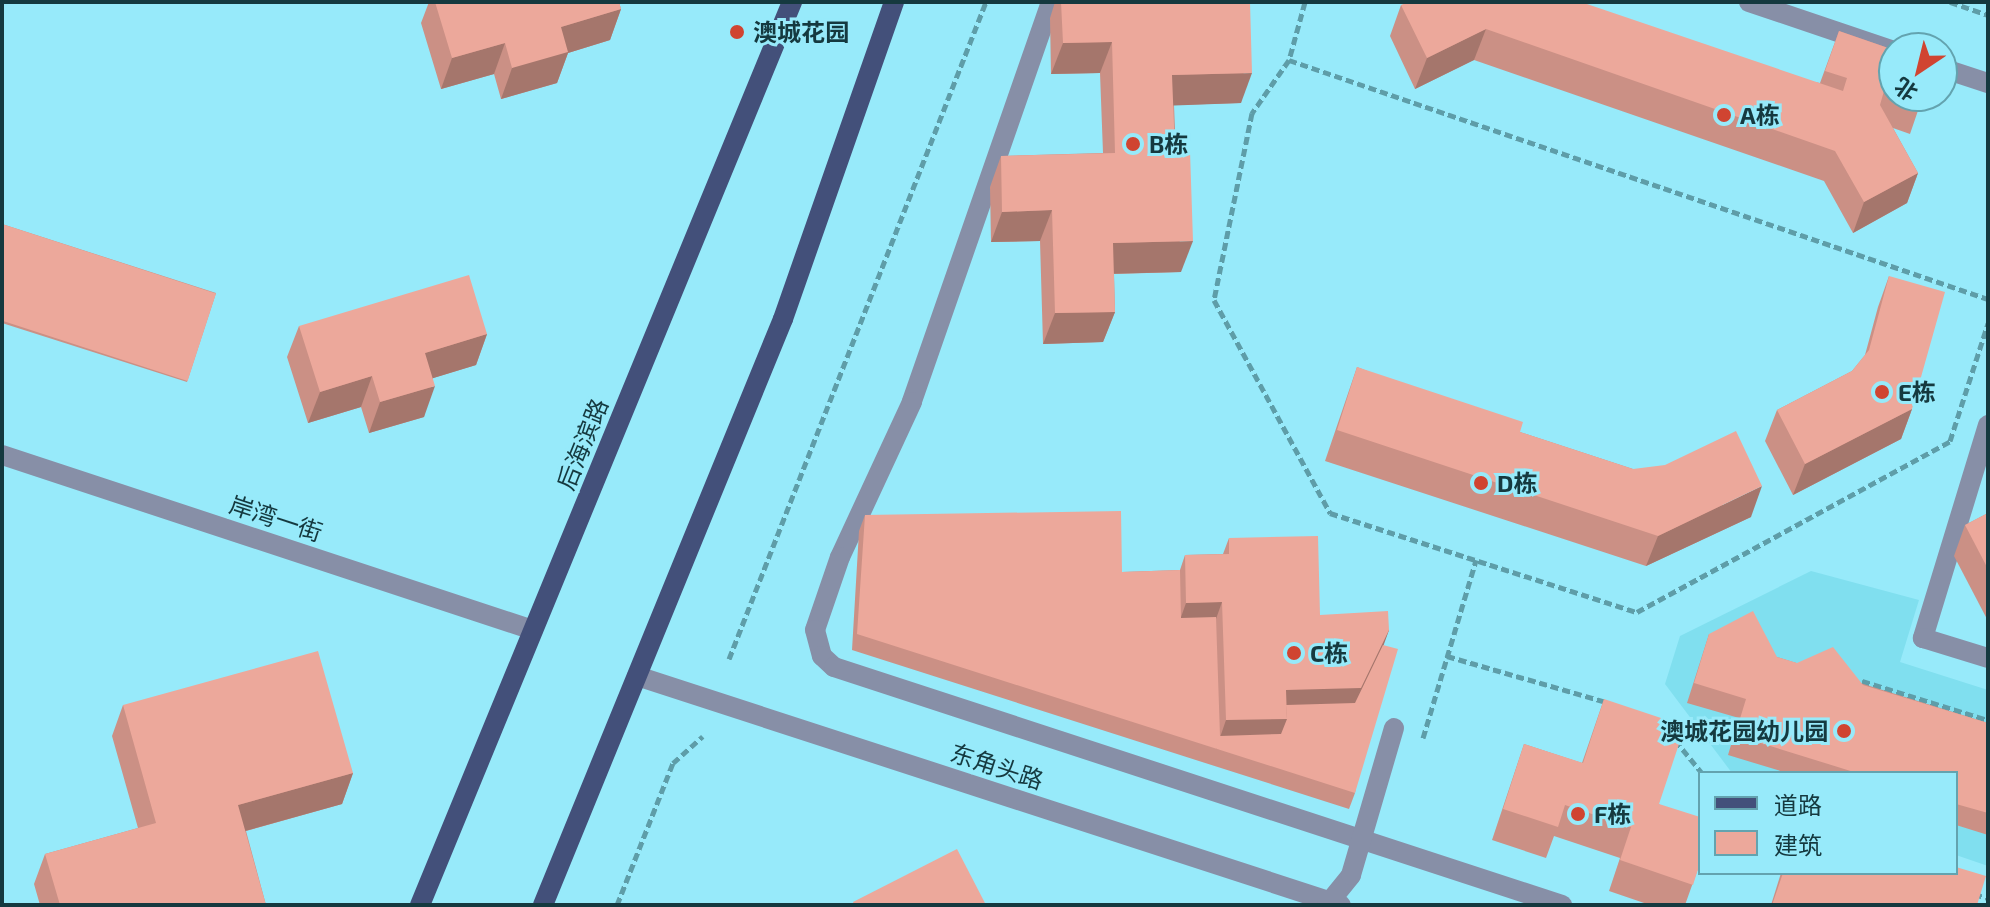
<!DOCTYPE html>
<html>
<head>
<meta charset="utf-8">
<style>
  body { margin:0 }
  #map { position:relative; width:1990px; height:907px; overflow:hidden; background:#97eafa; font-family:"Exo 2","Noto Sans SC",sans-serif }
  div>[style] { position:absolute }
  .built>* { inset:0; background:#80dfef }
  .path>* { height:5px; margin-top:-2.5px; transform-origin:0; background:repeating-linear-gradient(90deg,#5e9da8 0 8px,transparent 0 12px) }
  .minor>* { height:20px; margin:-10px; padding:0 10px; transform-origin:10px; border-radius:10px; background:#878fa7 }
  .major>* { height:20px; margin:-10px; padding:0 10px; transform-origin:10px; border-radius:10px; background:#43507a }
  .wall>* { inset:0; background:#cb9085 }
  .shaded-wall>* { inset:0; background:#a5766c }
  .building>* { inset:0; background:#eca89b; transform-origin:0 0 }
  .dots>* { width:22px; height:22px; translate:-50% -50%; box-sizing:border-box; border:4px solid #97eafa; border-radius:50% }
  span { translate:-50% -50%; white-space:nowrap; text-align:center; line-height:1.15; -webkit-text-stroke:6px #97eafa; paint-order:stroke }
  .poi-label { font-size:24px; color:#15393f; font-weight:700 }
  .left { translate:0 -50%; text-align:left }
  .right { translate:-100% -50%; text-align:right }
  .street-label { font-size:24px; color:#15393f }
  .frame { position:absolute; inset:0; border:4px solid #15393f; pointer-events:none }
  .legend { position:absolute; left:1698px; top:771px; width:260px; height:104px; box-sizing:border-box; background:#97eafa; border:2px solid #63a3af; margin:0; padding:10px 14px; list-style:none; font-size:24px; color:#15393f }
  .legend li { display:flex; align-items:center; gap:16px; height:40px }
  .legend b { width:40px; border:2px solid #63a3af }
  .north { position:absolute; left:1878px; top:32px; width:80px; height:80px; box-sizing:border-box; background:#97eafa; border:2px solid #63a3af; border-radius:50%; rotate:215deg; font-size:22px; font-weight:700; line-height:32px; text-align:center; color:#15393f }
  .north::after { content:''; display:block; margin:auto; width:28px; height:36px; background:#d04431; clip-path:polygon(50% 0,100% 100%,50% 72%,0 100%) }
</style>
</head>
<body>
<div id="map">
  <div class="built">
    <div style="clip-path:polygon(1811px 571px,1919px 600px,1900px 662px,1988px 690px,1988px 866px,1956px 855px,1956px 773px,1732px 773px,1665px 684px,1680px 636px)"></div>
  </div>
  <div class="path">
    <div style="left:1305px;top:2px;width:60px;rotate:105.4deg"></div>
    <div style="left:1289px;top:60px;width:65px;rotate:124.9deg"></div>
    <div style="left:1252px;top:113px;width:191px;rotate:101.5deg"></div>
    <div style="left:1214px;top:300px;width:243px;rotate:61.4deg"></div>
    <div style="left:1330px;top:513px;width:323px;rotate:17.9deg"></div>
    <div style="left:1637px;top:612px;width:357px;rotate:-28.6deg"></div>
    <div style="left:1950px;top:441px;width:124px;rotate:-72.1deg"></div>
    <div style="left:1950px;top:2px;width:40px;rotate:18.9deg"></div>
    <div style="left:1289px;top:60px;width:739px;rotate:18.88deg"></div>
    <div style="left:1447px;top:656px;width:166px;rotate:16.1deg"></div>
    <div style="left:729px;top:659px;width:705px;rotate:-68.64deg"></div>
    <div style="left:1862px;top:681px;width:132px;rotate:17.2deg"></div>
    <div style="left:1423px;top:738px;width:186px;rotate:-73.4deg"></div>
    <div style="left:1675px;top:740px;width:43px;rotate:50.7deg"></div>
    <div style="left:1974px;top:894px;width:15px;rotate:16deg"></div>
    <div style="left:617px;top:905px;width:153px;rotate:-68.5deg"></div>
    <div style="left:673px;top:763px;width:40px;rotate:-42deg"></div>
  </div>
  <div class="minor">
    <div style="left:1051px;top:2px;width:423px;rotate:109.2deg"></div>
    <div style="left:912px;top:402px;width:171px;rotate:114.9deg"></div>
    <div style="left:840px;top:557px;width:77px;rotate:108.9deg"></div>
    <div style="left:815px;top:630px;width:27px;rotate:75deg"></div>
    <div style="left:822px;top:656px;width:16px;rotate:43deg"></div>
    <div style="left:834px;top:667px;width:766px;rotate:18.1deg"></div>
    <div style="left:1749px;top:2px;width:153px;rotate:18.7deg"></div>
    <div style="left:1942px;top:68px;width:48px;rotate:18.1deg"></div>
    <div style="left:1988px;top:425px;width:223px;rotate:107deg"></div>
    <div style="left:1923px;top:638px;width:68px;rotate:17.1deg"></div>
    <div style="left:2px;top:455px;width:559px;rotate:18.24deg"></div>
    <div style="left:637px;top:676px;width:740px;rotate:18.02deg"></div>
    <div style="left:1327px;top:905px;width:38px;rotate:-51deg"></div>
    <div style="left:1351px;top:875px;width:153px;rotate:-73.7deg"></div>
  </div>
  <div class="major">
    <div style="left:420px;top:905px;width:977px;rotate:-67.61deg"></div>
    <div style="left:543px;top:905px;width:633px;rotate:-67.73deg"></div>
    <div style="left:783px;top:319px;width:336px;rotate:-70.7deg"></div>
  </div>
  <div class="wall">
    <div style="clip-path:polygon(429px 2px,619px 2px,621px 9px,610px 40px,568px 53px,557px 83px,501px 99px,494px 74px,441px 89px,421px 23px)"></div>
    <div style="clip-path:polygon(1055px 2px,1250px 2px,1241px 103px,1174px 105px,1181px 272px,1114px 274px,1115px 312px,1103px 342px,1043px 344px,1040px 241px,991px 242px,990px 187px,1001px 156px,1103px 153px,1100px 73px,1051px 74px,1050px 18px)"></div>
    <div style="clip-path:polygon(1401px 5px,1820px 83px,1839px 31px,1894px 50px,1894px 96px,1923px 96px,1910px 134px,1893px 128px,1918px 173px,1907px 203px,1853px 233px,1824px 181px,1474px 60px,1415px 89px,1390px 36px)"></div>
    <div style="clip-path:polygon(2px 224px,216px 293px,187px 382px,2px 323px)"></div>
    <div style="clip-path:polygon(1889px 276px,1912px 409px,1901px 439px,1793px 495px,1765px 441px,1777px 410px,1852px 371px,1865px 355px,1878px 307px)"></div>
    <div style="clip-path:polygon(299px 326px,487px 334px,476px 365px,433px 378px,424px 417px,369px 433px,361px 407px,308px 423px,287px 357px)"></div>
    <div style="clip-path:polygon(1357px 367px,1520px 432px,1633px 469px,1751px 517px,1646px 566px,1325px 461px)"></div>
    <div style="clip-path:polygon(1988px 513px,1988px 621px,1954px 556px,1965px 525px)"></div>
    <div style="clip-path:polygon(865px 515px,1122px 572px,1180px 570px,1185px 555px,1223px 554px,1229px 538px,1320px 615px,1389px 630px,1383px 645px,1355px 793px,1349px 809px,852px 650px,859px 531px)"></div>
    <div style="clip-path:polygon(1709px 634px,1777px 657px,1988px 723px,1988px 835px,1956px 825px,1956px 773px,1787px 773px,1728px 755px,1739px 718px,1687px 703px)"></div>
    <div style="clip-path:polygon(1604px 699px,1659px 804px,1700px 863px,1685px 905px,1650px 905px,1609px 891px,1620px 858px,1554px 836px,1546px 858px,1492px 840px,1524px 744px,1582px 763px)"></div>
    <div style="clip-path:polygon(123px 705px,353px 773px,342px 804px,246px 831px,266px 905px,40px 905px,34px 884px,45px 854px,138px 828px,112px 736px)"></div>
    <div style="clip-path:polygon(1781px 873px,1956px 873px,1977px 905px,1771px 905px)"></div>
  </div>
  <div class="shaded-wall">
    <div style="clip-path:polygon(621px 9px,610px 40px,568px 53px,557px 83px,501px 99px,512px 68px,561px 27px)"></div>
    <div style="clip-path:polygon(1486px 29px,1474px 60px,1415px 89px,1427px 58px)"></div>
    <div style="clip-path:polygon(1112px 42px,1100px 73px,1051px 74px,1063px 43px)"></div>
    <div style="clip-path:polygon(505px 43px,494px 74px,441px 89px,452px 58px)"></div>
    <div style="clip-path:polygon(1252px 73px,1241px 103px,1161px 106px,1172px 75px)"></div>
    <div style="clip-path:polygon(1918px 173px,1907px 203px,1853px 233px,1864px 202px)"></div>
    <div style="clip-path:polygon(1052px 210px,1040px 241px,991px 242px,1002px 212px)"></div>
    <div style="clip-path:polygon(1193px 241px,1181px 272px,1102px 274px,1113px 243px)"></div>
    <div style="clip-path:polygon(1115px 312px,1103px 342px,1043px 344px,1055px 313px)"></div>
    <div style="clip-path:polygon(487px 334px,476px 365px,414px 384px,425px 353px)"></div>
    <div style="clip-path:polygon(372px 376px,361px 407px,308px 423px,320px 392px)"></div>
    <div style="clip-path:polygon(435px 386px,424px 417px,369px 433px,380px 402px)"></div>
    <div style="clip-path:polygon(1912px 409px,1901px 439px,1793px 495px,1805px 464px)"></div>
    <div style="clip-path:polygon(1762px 486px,1751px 517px,1646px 566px,1658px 536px)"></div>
    <div style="clip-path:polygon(1222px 602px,1211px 633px,1175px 634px,1186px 603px)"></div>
    <div style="clip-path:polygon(1389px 630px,1378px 661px,1350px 719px,1276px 750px,1216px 749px,1226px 720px,1286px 690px)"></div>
    <div style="clip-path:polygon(353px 773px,342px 804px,227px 836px,238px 805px)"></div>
  </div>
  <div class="building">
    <div style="clip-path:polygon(435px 2px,619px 2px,621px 9px,561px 27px,568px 52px,512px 68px,505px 43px,452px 58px)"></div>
    <div style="clip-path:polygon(1061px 2px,1250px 2px,1252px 73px,1172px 75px,1175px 151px,1190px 151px,1193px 241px,1113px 243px,1115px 312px,1055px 313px,1052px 210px,1002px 212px,1001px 156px,1115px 153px,1112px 42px,1063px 43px)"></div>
    <div style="clip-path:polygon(1408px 2px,1581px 2px,1843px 91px,1847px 78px,1825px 71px,1839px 31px,1894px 50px,1894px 94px,1884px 91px,1880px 105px,1918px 173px,1864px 202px,1835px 151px,1486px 29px,1427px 58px,1401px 5px)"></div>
    <div style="clip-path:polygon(1899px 96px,1923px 96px,1921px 103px)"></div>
    <div style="left:2px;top:224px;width:225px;height:92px;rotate:18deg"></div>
    <div style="clip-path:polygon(469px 275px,487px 334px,425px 353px,435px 386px,380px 402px,372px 376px,320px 392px,299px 326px)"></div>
    <div style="clip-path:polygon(1889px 276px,1945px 292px,1912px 409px,1805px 464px,1777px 410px,1852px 371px,1869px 350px)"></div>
    <div style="clip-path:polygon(1357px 367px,1523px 422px,1520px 432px,1633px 469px,1665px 465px,1736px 431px,1762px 486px,1658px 536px,1337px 430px)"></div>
    <div style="clip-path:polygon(1121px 511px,1122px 572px,1180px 570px,1181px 618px,1216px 617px,1220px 736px,1281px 734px,1287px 719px,1286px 705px,1355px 703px,1383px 645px,1398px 649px,1355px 793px,857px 634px,865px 515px)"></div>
    <div style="clip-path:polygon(1988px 513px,1988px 569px,1965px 525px)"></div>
    <div style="clip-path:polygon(1318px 536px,1320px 615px,1388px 611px,1389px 630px,1361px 688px,1286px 690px,1287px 719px,1226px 720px,1222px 602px,1186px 603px,1185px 555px,1229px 554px,1229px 538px)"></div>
    <div style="clip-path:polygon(1753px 611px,1777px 657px,1797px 663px,1833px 647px,1863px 685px,1988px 723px,1988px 813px,1956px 804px,1956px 773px,1857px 773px,1735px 735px,1746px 699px,1694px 683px,1709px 634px)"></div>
    <div style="clip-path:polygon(318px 651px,353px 773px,238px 805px,266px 905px,60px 905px,45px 854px,156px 823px,123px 705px)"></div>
    <div style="clip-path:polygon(1604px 699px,1685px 726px,1659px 804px,1700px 817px,1700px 863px,1693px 885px,1620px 860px,1631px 827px,1565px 805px,1558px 827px,1503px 809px,1524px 744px,1583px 763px)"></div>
    <div style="clip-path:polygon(957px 849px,986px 905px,854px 905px,853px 902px)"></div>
    <div style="clip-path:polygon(1956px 867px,1986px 876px,1977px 905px,1772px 905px,1783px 873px,1956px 873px)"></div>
  </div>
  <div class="dots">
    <div style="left:737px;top:32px;background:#d04431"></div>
    <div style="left:1724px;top:115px;background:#d04431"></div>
    <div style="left:1133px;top:144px;background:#d04431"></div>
    <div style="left:1882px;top:392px;background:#d04431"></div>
    <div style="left:1481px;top:483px;background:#d04431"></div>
    <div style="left:1294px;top:653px;background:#d04431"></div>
    <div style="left:1844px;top:731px;background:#d04431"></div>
    <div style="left:1578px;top:814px;background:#d04431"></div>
  </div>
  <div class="poi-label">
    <span class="left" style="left:753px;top:32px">澳城花园</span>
    <span class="left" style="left:1740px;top:115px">A栋</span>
    <span class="left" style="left:1149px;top:144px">B栋</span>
    <span class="left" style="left:1898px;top:392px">E栋</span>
    <span class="left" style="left:1497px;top:483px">D栋</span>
    <span class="left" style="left:1310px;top:653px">C栋</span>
    <span class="right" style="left:1828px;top:731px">澳城花园幼儿园</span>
    <span class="left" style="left:1594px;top:814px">F栋</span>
  </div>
  <div class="street-label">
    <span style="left:582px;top:444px;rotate:-68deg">后海滨路</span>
    <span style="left:276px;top:518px;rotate:18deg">岸湾一街</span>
    <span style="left:997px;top:766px;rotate:18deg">东角头路</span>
  </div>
  <div class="frame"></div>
  <ul class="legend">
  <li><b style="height:10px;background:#43507a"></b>道路</li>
  <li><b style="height:22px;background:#eca89b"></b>建筑</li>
  </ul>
  <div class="north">北</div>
</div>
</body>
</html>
